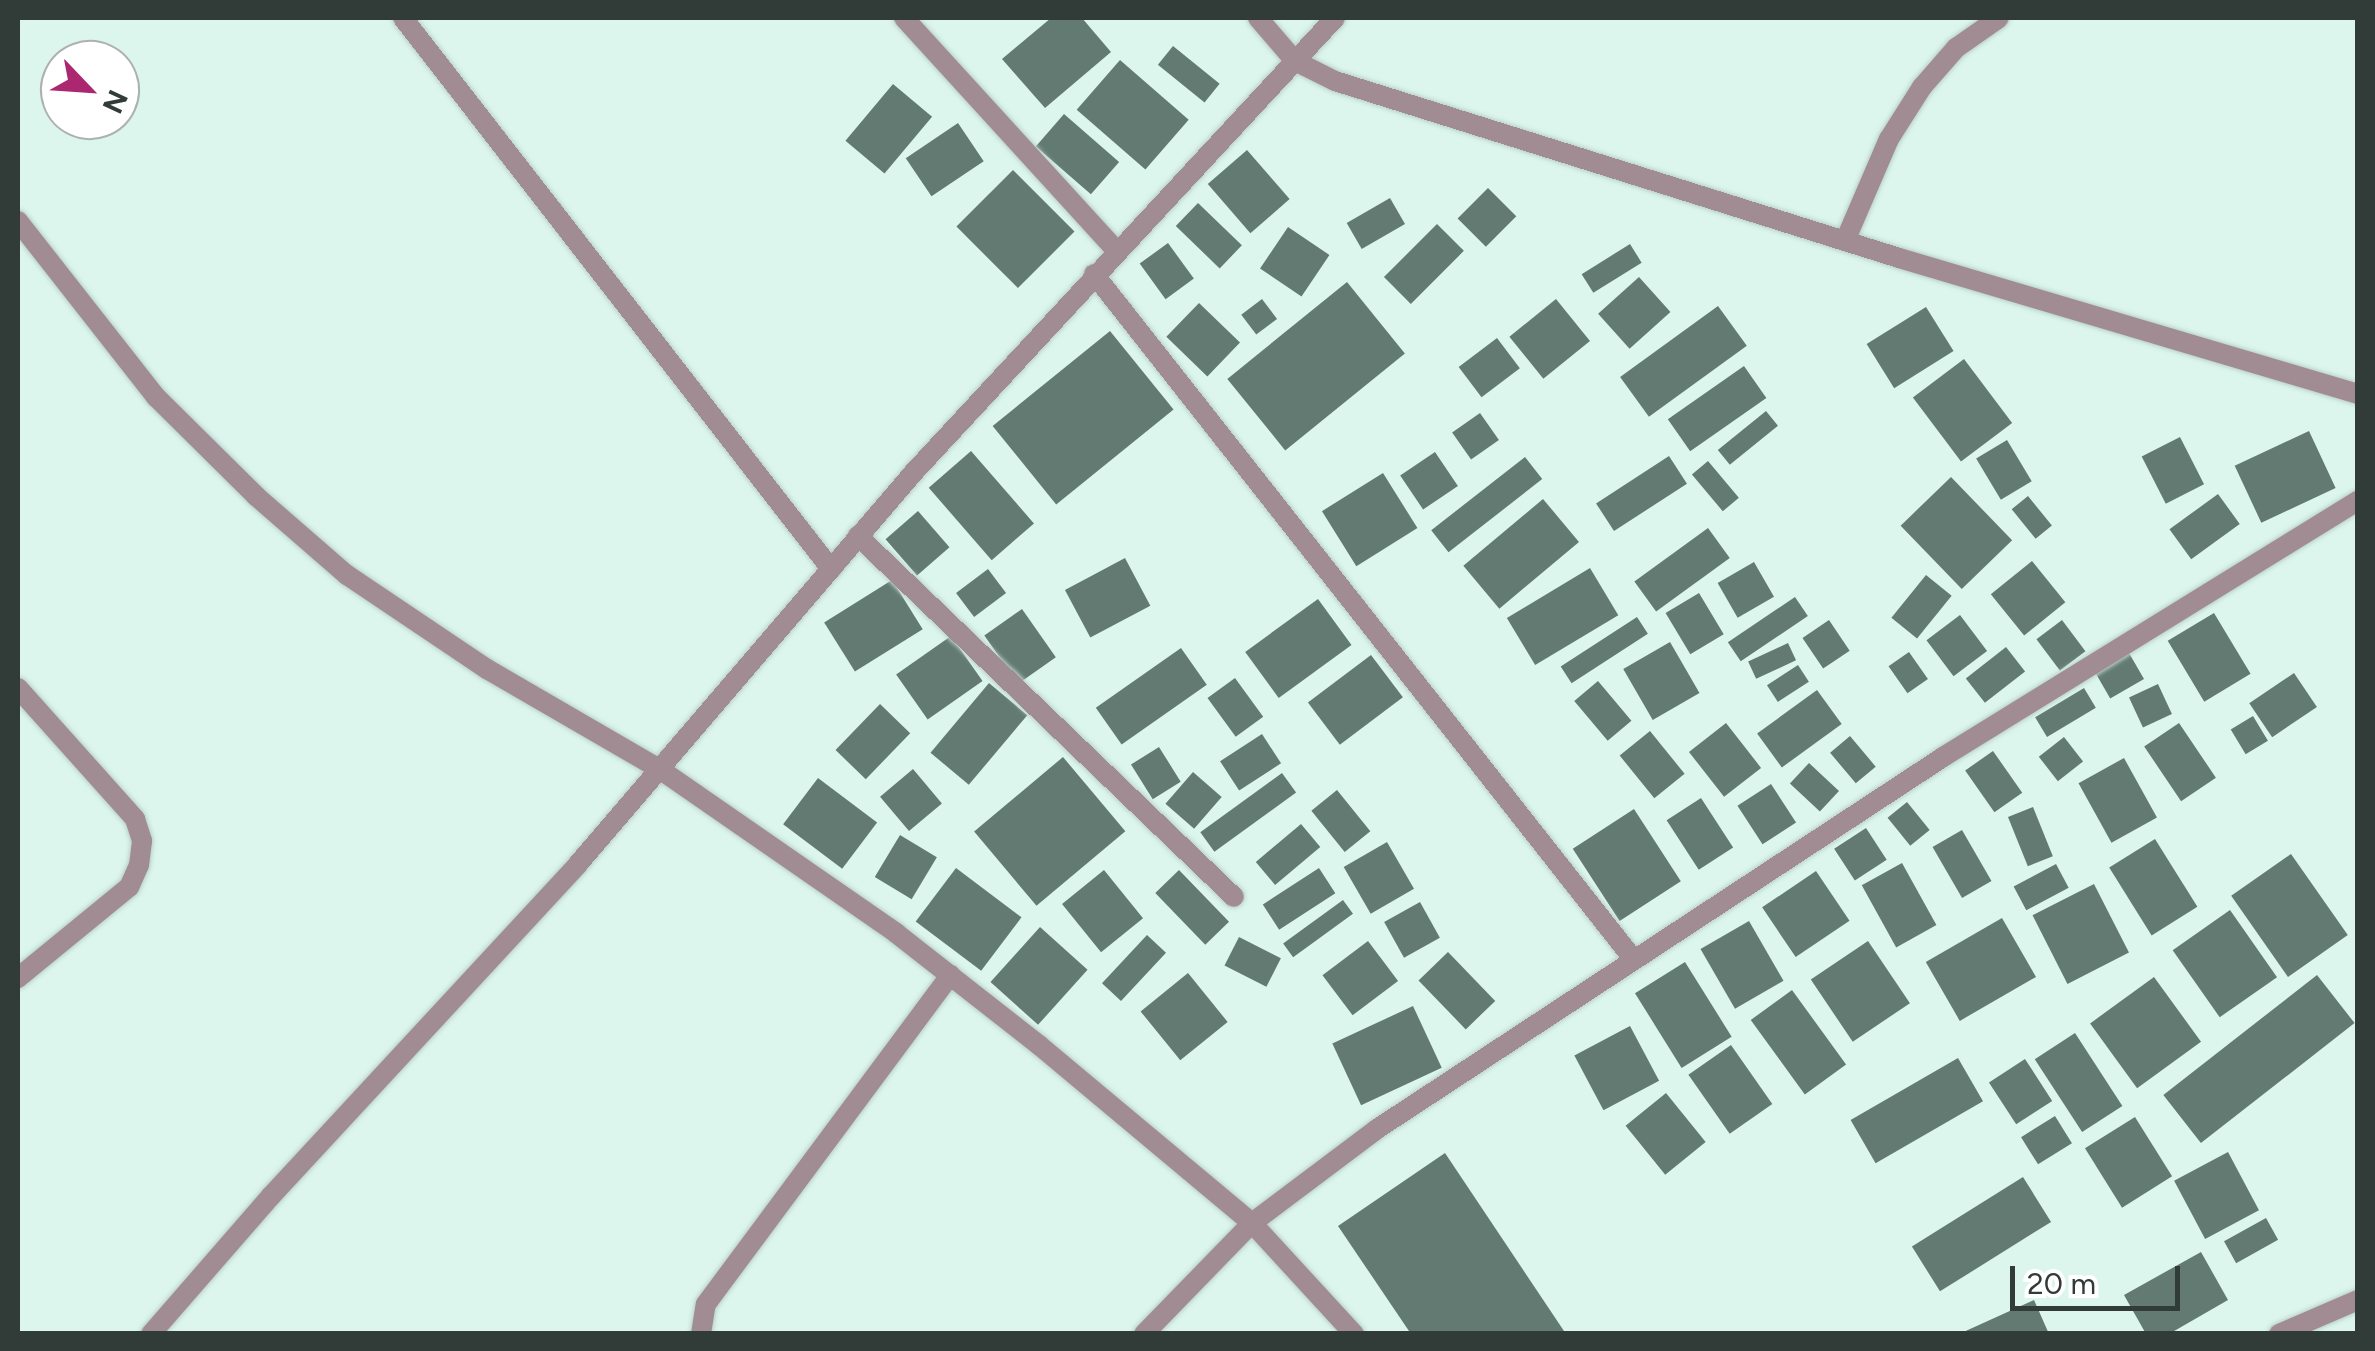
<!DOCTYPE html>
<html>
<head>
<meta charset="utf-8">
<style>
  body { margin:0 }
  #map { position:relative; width:2375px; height:1351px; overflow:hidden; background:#dcf6ee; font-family:Figtree,sans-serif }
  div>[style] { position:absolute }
  .building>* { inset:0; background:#637a73; transform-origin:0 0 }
  .roads { filter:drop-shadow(0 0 2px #bad1ca) drop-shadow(0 0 2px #bad1ca) }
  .street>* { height:20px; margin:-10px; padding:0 10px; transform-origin:10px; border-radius:10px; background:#a18c94 }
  span { translate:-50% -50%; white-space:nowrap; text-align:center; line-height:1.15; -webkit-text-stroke:10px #fff; paint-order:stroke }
  .frame { position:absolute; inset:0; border:20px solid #313b38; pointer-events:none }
  .north { position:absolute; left:40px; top:40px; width:100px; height:100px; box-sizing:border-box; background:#fff; border:2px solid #adb1af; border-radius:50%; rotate:115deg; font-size:28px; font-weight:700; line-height:40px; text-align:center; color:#313b38 }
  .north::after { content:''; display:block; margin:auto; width:35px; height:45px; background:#ab2770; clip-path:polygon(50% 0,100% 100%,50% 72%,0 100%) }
  .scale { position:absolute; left:2010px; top:1266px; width:170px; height:45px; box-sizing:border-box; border:5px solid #313b38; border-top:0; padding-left:12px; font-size:30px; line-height:35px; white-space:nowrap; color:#313b38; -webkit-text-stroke:8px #fff; paint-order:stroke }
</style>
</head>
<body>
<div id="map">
  <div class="building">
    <div style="clip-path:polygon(1051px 18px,1082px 18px,1111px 52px,1045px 108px,1002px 59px)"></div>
    <div style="left:1173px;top:46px;width:60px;height:24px;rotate:39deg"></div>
    <div style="left:1120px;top:60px;width:91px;height:66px;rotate:41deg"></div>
    <div style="left:893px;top:84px;width:51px;height:74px;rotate:40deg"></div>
    <div style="left:1064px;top:114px;width:73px;height:43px;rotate:41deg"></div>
    <div style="left:958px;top:123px;width:46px;height:63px;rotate:56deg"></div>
    <div style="left:1247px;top:150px;width:65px;height:52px;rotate:49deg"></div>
    <div style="left:1013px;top:170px;width:87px;height:80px;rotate:45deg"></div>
    <div style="left:1488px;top:188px;width:40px;height:43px;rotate:45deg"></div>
    <div style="left:1390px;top:198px;width:30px;height:50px;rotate:60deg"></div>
    <div style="left:1198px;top:203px;width:61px;height:32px;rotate:44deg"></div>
    <div style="left:1437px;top:224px;width:38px;height:75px;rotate:45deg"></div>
    <div style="left:1288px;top:227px;width:50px;height:50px;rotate:34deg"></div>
    <div style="left:1168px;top:243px;width:44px;height:35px;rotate:54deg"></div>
    <div style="left:1630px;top:244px;width:22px;height:57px;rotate:58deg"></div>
    <div style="left:1639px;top:277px;width:47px;height:55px;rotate:48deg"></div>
    <div style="left:1347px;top:282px;width:92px;height:154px;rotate:51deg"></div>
    <div style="left:1262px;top:299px;width:25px;height:26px;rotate:53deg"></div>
    <div style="left:1556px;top:299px;width:54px;height:60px;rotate:51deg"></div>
    <div style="left:1199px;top:303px;width:57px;height:47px;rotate:44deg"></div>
    <div style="left:1718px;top:306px;width:49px;height:121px;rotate:54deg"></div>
    <div style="left:1926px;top:307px;width:52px;height:70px;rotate:58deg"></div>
    <div style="left:1110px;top:331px;width:101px;height:151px;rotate:51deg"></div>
    <div style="left:1497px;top:338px;width:38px;height:48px;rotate:53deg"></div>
    <div style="left:1964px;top:359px;width:80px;height:64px;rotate:53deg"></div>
    <div style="left:1744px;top:366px;width:39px;height:93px;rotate:55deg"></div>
    <div style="left:1766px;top:411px;width:19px;height:62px;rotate:51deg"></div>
    <div style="left:1480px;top:413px;width:33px;height:34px;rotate:55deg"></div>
    <div style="left:2309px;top:431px;width:63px;height:82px;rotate:65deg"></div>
    <div style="left:2180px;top:437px;width:53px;height:43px;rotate:63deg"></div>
    <div style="left:2007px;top:440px;width:48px;height:36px;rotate:59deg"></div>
    <div style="left:971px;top:451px;width:96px;height:56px;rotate:49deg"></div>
    <div style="left:1435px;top:452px;width:41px;height:42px;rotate:56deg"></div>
    <div style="left:1669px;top:456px;width:33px;height:87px;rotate:57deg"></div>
    <div style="left:1525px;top:457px;width:28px;height:119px;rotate:52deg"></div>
    <div style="left:1708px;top:461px;width:48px;height:21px;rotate:50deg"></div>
    <div style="left:1383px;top:473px;width:65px;height:72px;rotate:58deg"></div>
    <div style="left:1951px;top:477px;width:88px;height:70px;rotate:46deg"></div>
    <div style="left:2218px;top:494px;width:37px;height:60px;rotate:54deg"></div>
    <div style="left:2028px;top:496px;width:38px;height:21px;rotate:51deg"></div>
    <div style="left:1543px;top:499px;width:56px;height:104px;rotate:50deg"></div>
    <div style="left:918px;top:511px;width:48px;height:43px;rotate:49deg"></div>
    <div style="left:1708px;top:528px;width:37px;height:91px;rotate:54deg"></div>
    <div style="left:1125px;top:558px;width:54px;height:68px;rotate:62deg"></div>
    <div style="left:2032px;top:561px;width:53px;height:53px;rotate:51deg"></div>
    <div style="left:1754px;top:562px;width:40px;height:42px;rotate:60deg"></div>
    <div style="left:1590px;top:568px;width:55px;height:97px;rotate:59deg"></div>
    <div style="left:988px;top:569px;width:30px;height:40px;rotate:53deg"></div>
    <div style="left:1926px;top:575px;width:33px;height:55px;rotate:39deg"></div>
    <div style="left:892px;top:580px;width:58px;height:80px;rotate:58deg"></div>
    <div style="left:1699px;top:593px;width:48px;height:39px;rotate:59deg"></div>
    <div style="left:1795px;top:597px;width:23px;height:81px;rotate:56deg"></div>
    <div style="left:1318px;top:599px;width:57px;height:90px;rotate:54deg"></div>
    <div style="left:1022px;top:609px;width:59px;height:46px;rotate:55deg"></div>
    <div style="left:2214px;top:613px;width:71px;height:54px;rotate:59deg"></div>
    <div style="left:1960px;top:615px;width:45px;height:42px;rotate:53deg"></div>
    <div style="left:1637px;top:617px;width:20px;height:91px;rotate:57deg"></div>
    <div style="left:1829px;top:620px;width:37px;height:32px;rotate:56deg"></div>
    <div style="left:2062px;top:620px;width:39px;height:32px;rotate:53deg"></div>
    <div style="left:951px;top:636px;width:55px;height:67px;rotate:55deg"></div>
    <div style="left:1670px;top:642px;width:59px;height:54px;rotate:60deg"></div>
    <div style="left:1788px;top:643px;width:19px;height:44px;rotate:65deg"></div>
    <div style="left:2006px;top:647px;width:31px;height:51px;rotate:52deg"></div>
    <div style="left:1181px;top:648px;width:45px;height:104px;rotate:55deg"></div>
    <div style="left:1909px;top:652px;width:33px;height:25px;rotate:55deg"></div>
    <div style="left:2129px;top:653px;width:30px;height:39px;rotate:60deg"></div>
    <div style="left:1371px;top:655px;width:53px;height:79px;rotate:53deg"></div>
    <div style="left:1798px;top:665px;width:20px;height:37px;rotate:57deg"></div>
    <div style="left:2294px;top:673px;width:41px;height:54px;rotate:56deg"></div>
    <div style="left:1235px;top:678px;width:48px;height:34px;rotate:54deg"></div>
    <div style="left:1598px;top:681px;width:52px;height:31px;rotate:50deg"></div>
    <div style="left:989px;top:683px;width:50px;height:91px;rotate:40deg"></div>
    <div style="left:2158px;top:684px;width:33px;height:32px;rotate:65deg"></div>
    <div style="left:2084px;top:688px;width:23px;height:57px;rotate:59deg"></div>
    <div style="left:1817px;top:690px;width:42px;height:74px;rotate:54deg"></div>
    <div style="left:880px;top:704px;width:42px;height:64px;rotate:44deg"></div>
    <div style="left:2253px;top:716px;width:29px;height:26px;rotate:59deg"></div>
    <div style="left:1726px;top:723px;width:57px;height:47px;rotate:52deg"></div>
    <div style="left:2179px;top:723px;width:66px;height:42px;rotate:56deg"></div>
    <div style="left:1650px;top:731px;width:55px;height:39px;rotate:51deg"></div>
    <div style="left:1262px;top:734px;width:35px;height:50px;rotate:57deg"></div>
    <div style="left:1850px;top:736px;width:40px;height:26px;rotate:50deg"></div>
    <div style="left:2064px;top:737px;width:31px;height:32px;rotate:52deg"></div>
    <div style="left:1159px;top:747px;width:41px;height:33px;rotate:58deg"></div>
    <div style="left:1993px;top:751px;width:51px;height:34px;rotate:55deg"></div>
    <div style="left:1063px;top:757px;width:97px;height:116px;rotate:50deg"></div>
    <div style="left:2124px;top:758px;width:68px;height:52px;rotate:61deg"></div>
    <div style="left:1809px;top:763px;width:41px;height:28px;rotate:43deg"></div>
    <div style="left:913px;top:769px;width:45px;height:43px;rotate:50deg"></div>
    <div style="left:1193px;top:772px;width:38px;height:42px;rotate:41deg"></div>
    <div style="left:1282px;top:773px;width:24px;height:101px;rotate:54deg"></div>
    <div style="left:818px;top:778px;width:74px;height:58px;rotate:37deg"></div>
    <div style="left:1771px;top:784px;width:46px;height:40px;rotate:57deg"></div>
    <div style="left:1337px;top:790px;width:53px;height:33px;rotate:51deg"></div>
    <div style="left:1701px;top:798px;width:59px;height:41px;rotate:57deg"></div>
    <div style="left:1907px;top:802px;width:36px;height:25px;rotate:51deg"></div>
    <div style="left:2033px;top:807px;width:53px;height:27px;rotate:68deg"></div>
    <div style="left:1634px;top:809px;width:86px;height:73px;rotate:57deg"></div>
    <div style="left:1301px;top:824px;width:30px;height:59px;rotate:50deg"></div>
    <div style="left:1866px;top:828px;width:38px;height:38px;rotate:57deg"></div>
    <div style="left:1962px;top:830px;width:59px;height:34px;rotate:60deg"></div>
    <div style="left:900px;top:835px;width:43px;height:49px;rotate:31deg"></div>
    <div style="left:2155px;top:839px;width:80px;height:54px;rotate:58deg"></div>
    <div style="left:1387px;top:842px;width:54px;height:50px;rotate:60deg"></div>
    <div style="left:2291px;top:854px;width:99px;height:73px;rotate:55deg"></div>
    <div style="left:1902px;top:863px;width:71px;height:46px;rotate:61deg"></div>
    <div style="left:2056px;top:864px;width:27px;height:48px;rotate:62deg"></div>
    <div style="left:956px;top:868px;width:82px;height:67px;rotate:37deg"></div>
    <div style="left:1319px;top:868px;width:30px;height:67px;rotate:57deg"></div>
    <div style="left:1104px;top:870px;width:62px;height:54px;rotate:51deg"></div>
    <div style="left:1179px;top:870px;width:72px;height:33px;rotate:46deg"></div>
    <div style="left:1816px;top:871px;width:60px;height:65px;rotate:56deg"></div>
    <div style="left:2094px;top:884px;width:77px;height:69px;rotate:63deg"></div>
    <div style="left:1343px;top:900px;width:17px;height:74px;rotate:54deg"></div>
    <div style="left:1420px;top:902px;width:41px;height:41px;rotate:61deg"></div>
    <div style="left:2230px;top:910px;width:82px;height:70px;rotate:55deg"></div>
    <div style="left:2002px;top:918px;width:68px;height:88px;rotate:60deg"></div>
    <div style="left:1749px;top:921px;width:69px;height:56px;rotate:60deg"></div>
    <div style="left:1040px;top:927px;width:64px;height:74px;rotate:42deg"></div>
    <div style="left:1147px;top:935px;width:26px;height:66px;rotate:43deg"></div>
    <div style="left:1239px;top:937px;width:47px;height:32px;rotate:27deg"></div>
    <div style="left:1368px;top:941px;width:50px;height:57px;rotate:53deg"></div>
    <div style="left:1868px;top:941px;width:75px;height:69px;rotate:56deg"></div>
    <div style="left:1448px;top:952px;width:68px;height:41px;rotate:46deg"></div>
    <div style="left:1685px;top:962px;width:88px;height:59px;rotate:58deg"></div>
    <div style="left:1188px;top:973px;width:63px;height:61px;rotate:51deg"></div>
    <div style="left:2317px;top:975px;width:61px;height:195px;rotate:52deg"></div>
    <div style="left:2154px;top:977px;width:80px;height:79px;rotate:54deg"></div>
    <div style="left:1792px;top:990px;width:92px;height:51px;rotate:54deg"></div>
    <div style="left:1413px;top:1006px;width:68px;height:89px;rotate:65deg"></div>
    <div style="left:1630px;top:1026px;width:62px;height:63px;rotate:62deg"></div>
    <div style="left:2075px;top:1033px;width:87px;height:48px;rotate:57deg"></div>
    <div style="left:1731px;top:1045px;width:72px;height:52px;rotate:55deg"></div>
    <div style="left:1958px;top:1058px;width:50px;height:124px;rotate:60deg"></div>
    <div style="left:2025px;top:1059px;width:50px;height:43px;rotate:57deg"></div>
    <div style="left:1666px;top:1093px;width:63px;height:52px;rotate:51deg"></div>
    <div style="left:2055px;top:1116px;width:32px;height:40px;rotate:58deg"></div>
    <div style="left:2135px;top:1117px;width:70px;height:59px;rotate:58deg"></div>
    <div style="left:2228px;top:1152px;width:66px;height:61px;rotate:62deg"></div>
    <div style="clip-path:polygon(1445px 1153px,1566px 1334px,1411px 1334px,1338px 1226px)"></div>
    <div style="left:2023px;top:1177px;width:53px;height:131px;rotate:58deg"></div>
    <div style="left:2266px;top:1218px;width:25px;height:48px;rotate:61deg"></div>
    <div style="clip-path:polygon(2201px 1252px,2228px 1300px,2169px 1334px,2146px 1334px,2124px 1295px)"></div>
    <div style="clip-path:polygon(2034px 1300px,2049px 1334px,1959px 1334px)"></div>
  </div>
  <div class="roads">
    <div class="street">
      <div style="left:403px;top:18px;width:698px;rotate:52.16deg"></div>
      <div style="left:904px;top:18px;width:314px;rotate:47.6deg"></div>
      <div style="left:1258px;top:18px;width:57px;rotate:49.3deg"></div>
      <div style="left:1295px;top:61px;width:45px;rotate:26.6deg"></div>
      <div style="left:1335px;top:81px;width:591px;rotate:17.42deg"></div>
      <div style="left:1899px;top:258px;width:479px;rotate:16.5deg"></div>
      <div style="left:18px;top:221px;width:224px;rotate:51.9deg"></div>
      <div style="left:156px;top:397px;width:141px;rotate:44.7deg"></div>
      <div style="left:256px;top:496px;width:121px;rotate:41deg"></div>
      <div style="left:347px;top:575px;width:169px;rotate:33.9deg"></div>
      <div style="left:487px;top:669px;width:198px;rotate:30.1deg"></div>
      <div style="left:658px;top:768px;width:290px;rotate:34.7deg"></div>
      <div style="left:896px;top:933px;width:182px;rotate:38.1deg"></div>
      <div style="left:1039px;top:1045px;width:278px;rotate:39.9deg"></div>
      <div style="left:1252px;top:1223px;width:151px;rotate:47.4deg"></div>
      <div style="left:1845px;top:241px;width:111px;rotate:-66.7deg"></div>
      <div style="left:1889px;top:139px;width:62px;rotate:-57.6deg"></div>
      <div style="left:1922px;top:87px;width:52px;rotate:-48.9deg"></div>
      <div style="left:1956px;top:48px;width:52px;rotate:-34.9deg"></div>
      <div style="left:1094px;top:274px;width:873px;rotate:51.79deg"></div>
      <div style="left:858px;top:536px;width:521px;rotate:43.83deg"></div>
      <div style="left:18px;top:688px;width:176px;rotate:48.2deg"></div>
      <div style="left:135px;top:819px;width:23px;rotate:72deg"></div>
      <div style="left:142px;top:841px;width:24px;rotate:97deg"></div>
      <div style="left:139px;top:865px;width:24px;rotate:114deg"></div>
      <div style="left:129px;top:887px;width:144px;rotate:140.7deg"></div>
      <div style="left:151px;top:1334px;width:183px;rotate:-49deg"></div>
      <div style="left:271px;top:1196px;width:452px;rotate:-47.2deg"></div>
      <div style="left:578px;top:864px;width:516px;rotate:-49.4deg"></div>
      <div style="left:914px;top:472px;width:619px;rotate:-47.16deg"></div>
      <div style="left:701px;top:1334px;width:30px;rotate:-81deg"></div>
      <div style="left:706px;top:1304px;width:410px;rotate:-53.4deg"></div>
      <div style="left:1144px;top:1334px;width:155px;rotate:-45.8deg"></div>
      <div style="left:1252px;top:1223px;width:156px;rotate:-36.9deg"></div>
      <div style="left:1377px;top:1129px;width:677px;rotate:-33.31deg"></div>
      <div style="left:1943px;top:757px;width:488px;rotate:-31.7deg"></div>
      <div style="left:2279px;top:1334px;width:86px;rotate:-23.3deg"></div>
    </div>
  </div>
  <div class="frame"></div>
  <div class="north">N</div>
  <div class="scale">20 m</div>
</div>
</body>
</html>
